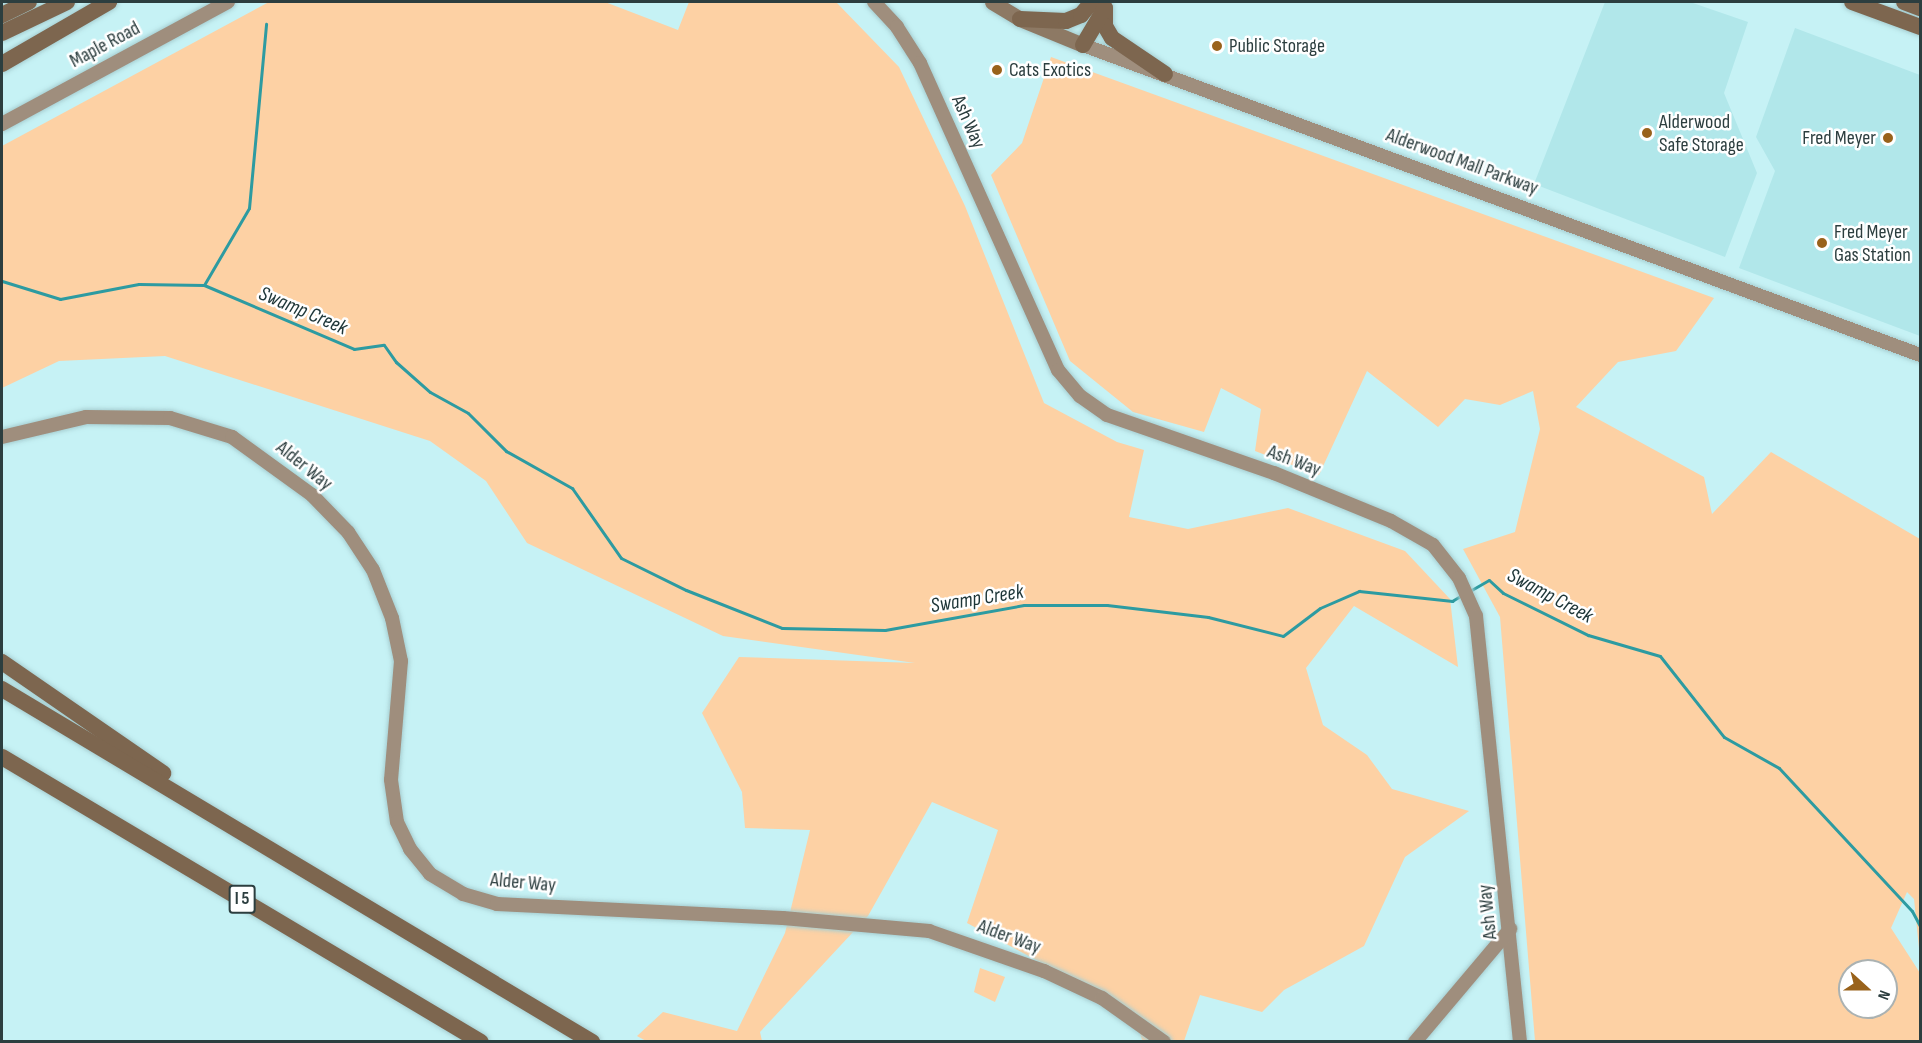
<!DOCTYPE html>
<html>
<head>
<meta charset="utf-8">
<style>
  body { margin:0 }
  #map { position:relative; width:1922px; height:1043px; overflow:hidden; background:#c6f2f5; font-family:"Sofia Sans Condensed",sans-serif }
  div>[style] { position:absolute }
  .built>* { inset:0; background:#b1e7ea }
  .green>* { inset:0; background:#fdd1a4 }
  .stream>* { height:3px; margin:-1.5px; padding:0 1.5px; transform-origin:1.5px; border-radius:1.5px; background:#2d9ba1 }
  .roads { filter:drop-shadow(0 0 2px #a7ced1) drop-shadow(0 0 2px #a7ced1) }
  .secondary>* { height:14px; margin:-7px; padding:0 7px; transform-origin:7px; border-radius:7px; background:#9f8e7d }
  .primary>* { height:15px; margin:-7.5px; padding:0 7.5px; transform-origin:7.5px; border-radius:7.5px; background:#8d7964 }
  .highway>* { height:16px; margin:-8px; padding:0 8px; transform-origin:8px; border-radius:8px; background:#7d664f }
  .dots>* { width:16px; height:16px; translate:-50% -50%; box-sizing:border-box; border:3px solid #fff; border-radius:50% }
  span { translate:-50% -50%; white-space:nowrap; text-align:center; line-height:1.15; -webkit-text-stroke:5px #fff; paint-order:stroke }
  .shield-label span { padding:2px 4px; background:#fff; border:2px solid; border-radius:4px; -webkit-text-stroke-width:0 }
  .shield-label { font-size:18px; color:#2c3e3f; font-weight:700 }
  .street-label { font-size:20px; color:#2c3e3f }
  .poi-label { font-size:20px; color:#2c3e3f }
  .left { translate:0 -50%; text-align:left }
  .right { translate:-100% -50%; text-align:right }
  .water-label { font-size:21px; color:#1d3537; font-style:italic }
  .frame { position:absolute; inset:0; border:3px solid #2c3e3f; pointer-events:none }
  .north { position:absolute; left:1838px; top:959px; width:60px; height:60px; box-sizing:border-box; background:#fff; border:2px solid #abb2b2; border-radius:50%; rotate:111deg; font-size:16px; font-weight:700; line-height:24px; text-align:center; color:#2c3e3f }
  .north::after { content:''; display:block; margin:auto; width:21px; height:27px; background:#99621b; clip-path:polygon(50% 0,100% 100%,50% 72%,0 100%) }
</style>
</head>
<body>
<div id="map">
  <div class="built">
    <div style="clip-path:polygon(1605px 2px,1690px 2px,1748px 22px,1724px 93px,1757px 173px,1725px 257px,1534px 184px)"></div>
    <div style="clip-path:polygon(1795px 28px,1920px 75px,1920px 336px,1739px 268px,1775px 171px,1756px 137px)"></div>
  </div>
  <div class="green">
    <div style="clip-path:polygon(269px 2px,605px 2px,678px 30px,689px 2px,836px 2px,899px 67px,965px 206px,1044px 403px,1117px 442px,1144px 450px,1129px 517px,1188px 529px,1288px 508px,1405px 551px,1450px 599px,1458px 667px,1354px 606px,1306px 668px,1323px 725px,1367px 755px,1392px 789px,1469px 811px,1405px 857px,1364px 946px,1284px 990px,1262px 1012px,1200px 995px,1184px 1041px,1143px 1042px,1131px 1011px,967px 923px,998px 830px,932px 802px,868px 916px,760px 1032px,762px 1041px,646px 1041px,637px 1036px,663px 1012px,737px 1031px,785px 933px,810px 830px,745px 828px,742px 792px,702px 713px,739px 657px,915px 663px,723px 636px,527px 543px,486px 481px,430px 441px,165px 356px,59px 361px,2px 388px,2px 146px)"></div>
    <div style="clip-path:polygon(evenodd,1051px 57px,1714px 298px,1676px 351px,1618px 362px,1576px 407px,1704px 477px,1712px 514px,1771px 452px,1920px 539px,1920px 958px,1914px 899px,1907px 892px,1891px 928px,1920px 973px,1920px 1041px,1535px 1041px,1500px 617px,1463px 549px,1515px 532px,1540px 429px,1533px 391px,1500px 405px,1465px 399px,1438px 427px,1367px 371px,1319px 475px,1255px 451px,1261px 409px,1221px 388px,1204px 432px,1133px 412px,1070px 361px,991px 175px,1022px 143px,1051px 57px,1850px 971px,1886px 971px,1886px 1007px,1850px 1007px,1850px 971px)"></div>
    <div style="clip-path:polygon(980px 968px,1005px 977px,995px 1002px,974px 992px)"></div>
  </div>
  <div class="stream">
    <div style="left:2px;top:281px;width:61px;rotate:17.2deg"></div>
    <div style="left:60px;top:299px;width:80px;rotate:-10.8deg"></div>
    <div style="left:139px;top:284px;width:65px;rotate:0.9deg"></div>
    <div style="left:204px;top:285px;width:163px;rotate:23.1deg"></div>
    <div style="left:354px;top:349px;width:30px;rotate:-8deg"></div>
    <div style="left:384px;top:345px;width:21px;rotate:55deg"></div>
    <div style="left:396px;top:362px;width:45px;rotate:41.4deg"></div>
    <div style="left:430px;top:392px;width:43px;rotate:28.9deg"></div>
    <div style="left:468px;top:413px;width:54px;rotate:45deg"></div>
    <div style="left:506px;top:451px;width:76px;rotate:29.3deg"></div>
    <div style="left:572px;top:488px;width:85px;rotate:55deg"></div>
    <div style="left:621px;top:558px;width:72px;rotate:26.2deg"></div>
    <div style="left:686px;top:590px;width:103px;rotate:21.6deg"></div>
    <div style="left:782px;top:628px;width:103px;rotate:1.1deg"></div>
    <div style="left:885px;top:630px;width:141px;rotate:-10.2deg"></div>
    <div style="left:1024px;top:605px;width:83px"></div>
    <div style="left:1107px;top:605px;width:102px;rotate:6.8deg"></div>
    <div style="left:1208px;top:617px;width:77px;rotate:14.2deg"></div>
    <div style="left:1283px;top:636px;width:46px;rotate:-37.1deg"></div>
    <div style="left:1320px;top:608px;width:43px;rotate:-23.6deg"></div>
    <div style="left:1359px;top:591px;width:94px;rotate:6.1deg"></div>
    <div style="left:1452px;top:601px;width:12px;rotate:-31deg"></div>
    <div style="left:204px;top:285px;width:89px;rotate:-59.7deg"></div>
    <div style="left:249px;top:208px;width:185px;rotate:-84.7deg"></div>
    <div style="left:1468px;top:592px;width:24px;rotate:-30deg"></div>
    <div style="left:1489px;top:580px;width:19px;rotate:43deg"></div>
    <div style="left:1503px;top:593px;width:95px;rotate:26.3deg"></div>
    <div style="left:1588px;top:635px;width:75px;rotate:16.3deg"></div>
    <div style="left:1660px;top:656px;width:103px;rotate:51.7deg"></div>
    <div style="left:1724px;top:737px;width:63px;rotate:29.4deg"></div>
    <div style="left:1779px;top:768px;width:195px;rotate:47.1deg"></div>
    <div style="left:1912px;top:911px;width:17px;rotate:62deg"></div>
  </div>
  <div class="roads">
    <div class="secondary">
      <div style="left:874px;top:2px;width:34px;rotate:47deg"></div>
      <div style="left:897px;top:27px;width:43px;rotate:57.4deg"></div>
      <div style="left:920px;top:63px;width:337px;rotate:65.8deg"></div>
      <div style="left:1058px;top:370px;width:34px;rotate:50deg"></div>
      <div style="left:1080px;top:396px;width:33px;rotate:35deg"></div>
      <div style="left:1107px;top:415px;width:177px;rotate:19.2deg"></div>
      <div style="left:1274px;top:473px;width:126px;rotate:22.3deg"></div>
      <div style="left:1391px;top:521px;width:48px;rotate:29.7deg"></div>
      <div style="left:1433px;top:545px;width:42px;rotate:51.8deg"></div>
      <div style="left:1459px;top:578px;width:42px;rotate:65.9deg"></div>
      <div style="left:1476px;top:616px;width:428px;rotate:84.1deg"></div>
      <div style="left:1083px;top:45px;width:893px;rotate:20.32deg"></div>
      <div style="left:2px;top:124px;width:257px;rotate:-28.4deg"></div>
      <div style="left:2px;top:437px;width:86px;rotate:-13.4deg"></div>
      <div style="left:86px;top:417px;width:84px;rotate:0.7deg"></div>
      <div style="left:170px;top:418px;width:65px;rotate:17deg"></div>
      <div style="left:232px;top:437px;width:99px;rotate:35.9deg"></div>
      <div style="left:312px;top:495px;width:52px;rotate:45.8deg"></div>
      <div style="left:348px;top:532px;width:45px;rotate:56.7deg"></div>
      <div style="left:373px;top:570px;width:52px;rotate:68.4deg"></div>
      <div style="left:392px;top:618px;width:44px;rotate:78.2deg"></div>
      <div style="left:401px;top:661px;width:119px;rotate:94.8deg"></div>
      <div style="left:391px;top:780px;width:42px;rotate:81.9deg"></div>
      <div style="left:397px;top:822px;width:30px;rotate:64deg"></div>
      <div style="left:410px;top:849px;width:32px;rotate:51deg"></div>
      <div style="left:430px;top:874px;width:39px;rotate:31deg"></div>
      <div style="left:463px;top:894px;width:35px;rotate:16deg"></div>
      <div style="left:497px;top:904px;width:286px;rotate:2.8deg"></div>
      <div style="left:783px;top:918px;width:147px;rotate:5.1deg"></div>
      <div style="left:929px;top:931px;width:122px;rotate:19.2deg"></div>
      <div style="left:1044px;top:971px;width:64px;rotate:25deg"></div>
      <div style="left:1102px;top:998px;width:76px;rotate:35.4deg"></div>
      <div style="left:1415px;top:1042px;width:148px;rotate:-49.9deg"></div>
    </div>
    <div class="primary">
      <div style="left:992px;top:2px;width:33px;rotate:31deg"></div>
      <div style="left:1020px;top:19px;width:68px;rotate:22.4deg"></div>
    </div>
    <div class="highway">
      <div style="left:1852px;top:2px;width:72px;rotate:20.2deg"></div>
      <div style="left:1904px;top:2px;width:17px;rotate:21deg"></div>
      <div style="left:1105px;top:8px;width:18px;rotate:90deg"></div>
      <div style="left:1105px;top:26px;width:14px;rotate:60deg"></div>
      <div style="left:1112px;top:38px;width:64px;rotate:34.2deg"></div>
      <div style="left:2px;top:15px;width:30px;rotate:-26deg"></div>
      <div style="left:1020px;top:19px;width:46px;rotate:2.5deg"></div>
      <div style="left:1066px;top:21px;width:16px;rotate:-22deg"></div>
      <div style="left:1081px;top:15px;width:17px;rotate:-50deg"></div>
      <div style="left:2px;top:33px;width:72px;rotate:-25.5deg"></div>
      <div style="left:1083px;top:45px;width:43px;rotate:-59.3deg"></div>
      <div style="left:2px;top:64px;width:124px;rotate:-30.1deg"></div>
      <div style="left:2px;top:662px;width:196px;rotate:34.6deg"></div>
      <div style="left:2px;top:689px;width:688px;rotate:30.89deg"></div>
      <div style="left:2px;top:757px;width:557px;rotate:30.75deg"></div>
    </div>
  </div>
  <div class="dots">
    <div style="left:1217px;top:46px;background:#99621b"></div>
    <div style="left:997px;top:70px;background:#99621b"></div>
    <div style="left:1647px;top:133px;background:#99621b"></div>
    <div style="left:1888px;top:138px;background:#99621b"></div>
    <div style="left:1822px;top:243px;background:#99621b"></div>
  </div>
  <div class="shield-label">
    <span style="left:242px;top:899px">I 5</span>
  </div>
  <div class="street-label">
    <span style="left:105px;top:45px;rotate:-28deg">Maple Road</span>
    <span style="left:968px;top:122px;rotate:66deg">Ash Way</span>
    <span style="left:1462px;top:162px;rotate:20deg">Alderwood Mall Parkway</span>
    <span style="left:1294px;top:461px;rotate:21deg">Ash Way</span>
    <span style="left:304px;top:466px;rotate:39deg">Alder Way</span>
    <span style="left:523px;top:883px;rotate:5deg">Alder Way</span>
    <span style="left:1488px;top:912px;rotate:-96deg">Ash Way</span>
    <span style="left:1009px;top:937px;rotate:20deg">Alder Way</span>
  </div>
  <div class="poi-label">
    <span class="left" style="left:1229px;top:46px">Public Storage</span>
    <span class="left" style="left:1009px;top:70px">Cats Exotics</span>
    <span class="left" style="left:1659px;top:134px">Alderwood<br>Safe Storage</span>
    <span class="right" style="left:1876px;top:138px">Fred Meyer</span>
    <span class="left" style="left:1834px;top:244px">Fred Meyer<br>Gas Station</span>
  </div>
  <div class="water-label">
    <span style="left:303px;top:311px;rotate:23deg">Swamp Creek</span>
    <span style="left:1550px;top:596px;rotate:28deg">Swamp Creek</span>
    <span style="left:977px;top:599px;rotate:-9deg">Swamp Creek</span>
  </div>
  <div class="frame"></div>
  <div class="north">N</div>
</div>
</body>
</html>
